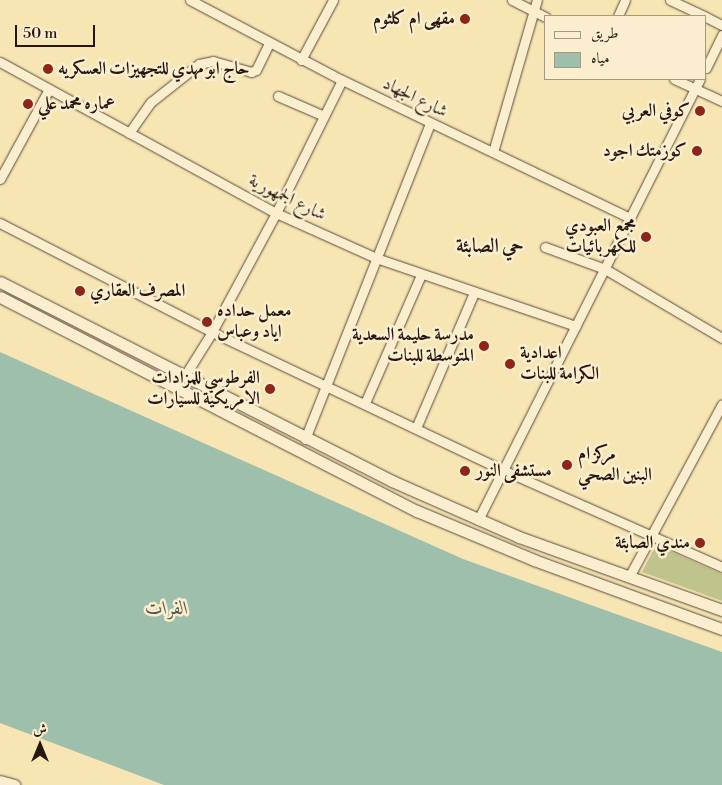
<!DOCTYPE html>
<html>
<head>
<meta charset="utf-8">
<style>
  body { margin:0 }
  #map { position:relative; width:722px; height:785px; overflow:hidden; background:#f8e5b4; font-family:"Libre Bodoni",Amiri,serif }
  div>[style] { position:absolute }
  .green>* { inset:0; background:#bfc48c }
  .water>* { inset:0; background:#9dbfac }
  .roads { filter:drop-shadow(0 0 1px #5b4a39) drop-shadow(0 0 1px #5b4a39) }
  .minor>* { height:9px; margin:-4.5px; padding:0 4.5px; transform-origin:4.5px; border-radius:4.5px; background:#faeece }
  .secondary>* { height:11px; margin:-5.5px; padding:0 5.5px; transform-origin:5.5px; border-radius:5.5px; background:#faeece }
  .dots>* { width:14px; height:14px; translate:-50% -50%; box-sizing:border-box; border:2px solid #faeece; border-radius:50% }
  span { translate:-50% -50%; white-space:nowrap; text-align:center; line-height:1.15; -webkit-text-stroke:5px #faeece; paint-order:stroke }
  .poi-label { font-size:18px; color:#271710; font-weight:700 }
  .right { translate:-100% -50%; text-align:right }
  .left { translate:0 -50%; text-align:left }
  .street-label { font-size:18px; color:#271710 }
  .water-label { font-size:19px; color:#505247; font-style:italic }
  .quarter-label { font-size:20px; color:#271710; font-weight:700 }
  .legend { position:absolute; left:544px; top:15px; width:162px; height:65px; box-sizing:border-box; background:#faeece; border:1px solid #a69882; margin:0; padding:6px 9px; list-style:none; font-size:15px; color:#271710 }
  .legend li { display:flex; align-items:center; gap:10px; height:25px }
  .legend b { width:25px; border:1px solid #a69882 }
  .north { position:absolute; left:15px; top:720px; width:50px; height:50px; -webkit-text-stroke:4px #faeece; paint-order:stroke; rotate:0deg; font-size:14px; font-weight:700; line-height:20px; text-align:center; color:#271710 }
  .north::after { content:''; display:block; margin:auto; width:18px; height:22px; background:#271710; clip-path:polygon(50% 0,100% 100%,50% 72%,0 100%) }
  .scale { position:absolute; left:15px; top:25px; width:80px; height:22px; box-sizing:border-box; border:2px solid #271710; border-top:0; padding-left:6px; font-size:15px; line-height:18px; white-space:nowrap; color:#271710; -webkit-text-stroke:4px #faeece; paint-order:stroke }
</style>
</head>
<body>
<div id="map">
  <div class="green">
    <div style="clip-path:polygon(656px 545px,722px 574px,722px 601px,642px 572px)"></div>
  </div>
  <div class="water">
    <div style="clip-path:polygon(0 352px,463px 559px,722px 652px,722px 785px,164px 785px,0 723px)"></div>
  </div>
  <div class="roads">
    <div class="minor">
      <div style="left:190px;top:0;width:172px;rotate:27.8deg"></div>
      <div style="left:342px;top:80px;width:319px;rotate:25.6deg"></div>
      <div style="left:512px;top:0;width:38px;rotate:27deg"></div>
      <div style="left:670px;top:0;width:38px;rotate:25deg"></div>
      <div style="left:618px;top:16px;width:17px;rotate:-66deg"></div>
      <div style="left:706px;top:17px;width:18px;rotate:27deg"></div>
      <div style="left:301px;top:60px;width:68px;rotate:-61.9deg"></div>
      <div style="left:0;top:62px;width:315px;rotate:28.7deg"></div>
      <div style="left:276px;top:213px;width:110px;rotate:24.2deg"></div>
      <div style="left:376px;top:258px;width:211px;rotate:18.8deg"></div>
      <div style="left:706px;top:68px;width:37px;rotate:-64deg"></div>
      <div style="left:674px;top:79px;width:53px;rotate:24.6deg"></div>
      <div style="left:278px;top:96px;width:50px;rotate:23.5deg"></div>
      <div style="left:129px;top:133px;width:38px;rotate:-55deg"></div>
      <div style="left:151px;top:102px;width:61px;rotate:-38.4deg"></div>
      <div style="left:199px;top:64px;width:14px;rotate:-12deg"></div>
      <div style="left:213px;top:61px;width:40px;rotate:16deg"></div>
      <div style="left:251px;top:72px;width:5px;rotate:-22deg"></div>
      <div style="left:256px;top:70px;width:30px;rotate:-64deg"></div>
      <div style="left:493px;top:152px;width:158px;rotate:-73.9deg"></div>
      <div style="left:0;top:179px;width:102px;rotate:-61.4deg"></div>
      <div style="left:0;top:223px;width:238px;rotate:27.2deg"></div>
      <div style="left:212px;top:332px;width:322px;rotate:25.4deg"></div>
      <div style="left:503px;top:470px;width:240px;rotate:23.9deg"></div>
      <div style="left:545px;top:247px;width:64px;rotate:20.1deg"></div>
      <div style="left:605px;top:269px;width:136px;rotate:30.5deg"></div>
      <div style="left:184px;top:377px;width:53px;rotate:-58.1deg"></div>
      <div style="left:212px;top:332px;width:135px;rotate:-61.7deg"></div>
      <div style="left:276px;top:213px;width:148px;rotate:-63.6deg"></div>
      <div style="left:365px;top:403px;width:140px;rotate:-66.4deg"></div>
      <div style="left:416px;top:428px;width:147px;rotate:-66.8deg"></div>
      <div style="left:305px;top:439px;width:340px;rotate:-68.4deg"></div>
      <div style="left:478px;top:520px;width:494px;rotate:-63.3deg"></div>
      <div style="left:629px;top:577px;width:196px;rotate:-61.7deg"></div>
    </div>
    <div class="secondary">
      <div style="left:0;top:282px;width:440px;rotate:26.9deg"></div>
      <div style="left:392px;top:481px;width:139px;rotate:23.8deg"></div>
      <div style="left:519px;top:537px;width:216px;rotate:19.8deg"></div>
      <div style="left:0;top:297px;width:469px;rotate:27.2deg"></div>
      <div style="left:417px;top:511px;width:127px;rotate:22.7deg"></div>
      <div style="left:534px;top:560px;width:200px;rotate:20.2deg"></div>
      <div style="left:0;top:781px;width:15px;rotate:16deg"></div>
    </div>
  </div>
  <div class="dots">
    <div style="left:465px;top:19px;background:#8f2418"></div>
    <div style="left:48px;top:69px;background:#8f2418"></div>
    <div style="left:28px;top:104px;background:#8f2418"></div>
    <div style="left:700px;top:111px;background:#8f2418"></div>
    <div style="left:697px;top:151px;background:#8f2418"></div>
    <div style="left:646px;top:237px;background:#8f2418"></div>
    <div style="left:80px;top:291px;background:#8f2418"></div>
    <div style="left:207px;top:322px;background:#8f2418"></div>
    <div style="left:484px;top:346px;background:#8f2418"></div>
    <div style="left:510px;top:364px;background:#8f2418"></div>
    <div style="left:270px;top:389px;background:#8f2418"></div>
    <div style="left:567px;top:465px;background:#8f2418"></div>
    <div style="left:465px;top:471px;background:#8f2418"></div>
    <div style="left:700px;top:543px;background:#8f2418"></div>
  </div>
  <div class="poi-label">
    <span class="right" style="left:455px;top:19px">مقهى ام كلثوم</span>
    <span class="left" style="left:58px;top:69px">حاج ابو مهدي للتجهيزات العسكريه</span>
    <span class="left" style="left:38px;top:104px">عماره محمد علي</span>
    <span class="right" style="left:690px;top:111px">كوفي العربي</span>
    <span class="right" style="left:687px;top:151px">كوزمتك اجود</span>
    <span class="right" style="left:636px;top:237px">مجمع العبودي<br>للكهربائيات</span>
    <span class="left" style="left:90px;top:291px">المصرف العقاري</span>
    <span class="left" style="left:217px;top:322px">معمل حداده<br>اياد وعباس</span>
    <span class="right" style="left:474px;top:346px">مدرسة حليمة السعدية<br>المتوسطة للبنات</span>
    <span class="left" style="left:520px;top:364px">اعدادية<br>الكرامة للبنات</span>
    <span class="right" style="left:260px;top:389px">الفرطوسي للمزادات<br>الامريكية للسيارات</span>
    <span class="left" style="left:578px;top:465px">مركز ام<br>البنين الصحي</span>
    <span class="left" style="left:476px;top:471px">مستشفى النور</span>
    <span class="right" style="left:690px;top:543px">مندي الصابئة</span>
  </div>
  <div class="street-label">
    <span style="left:415px;top:98px;rotate:26deg">شارع الجهاد</span>
    <span style="left:287px;top:198px;rotate:26deg">شارع الجمهورية</span>
  </div>
  <div class="water-label">
    <span style="left:167px;top:609px">الفرات</span>
  </div>
  <div class="quarter-label">
    <span style="left:490px;top:246px">حي الصابئة</span>
  </div>
  <ul class="legend">
  <li><b style="height:6px;background:#faeece"></b>طريق</li>
  <li><b style="height:14px;background:#9dbfac"></b>مياه</li>
  </ul>
  <div class="north">ش</div>
  <div class="scale">50 m</div>
</div>
</body>
</html>
